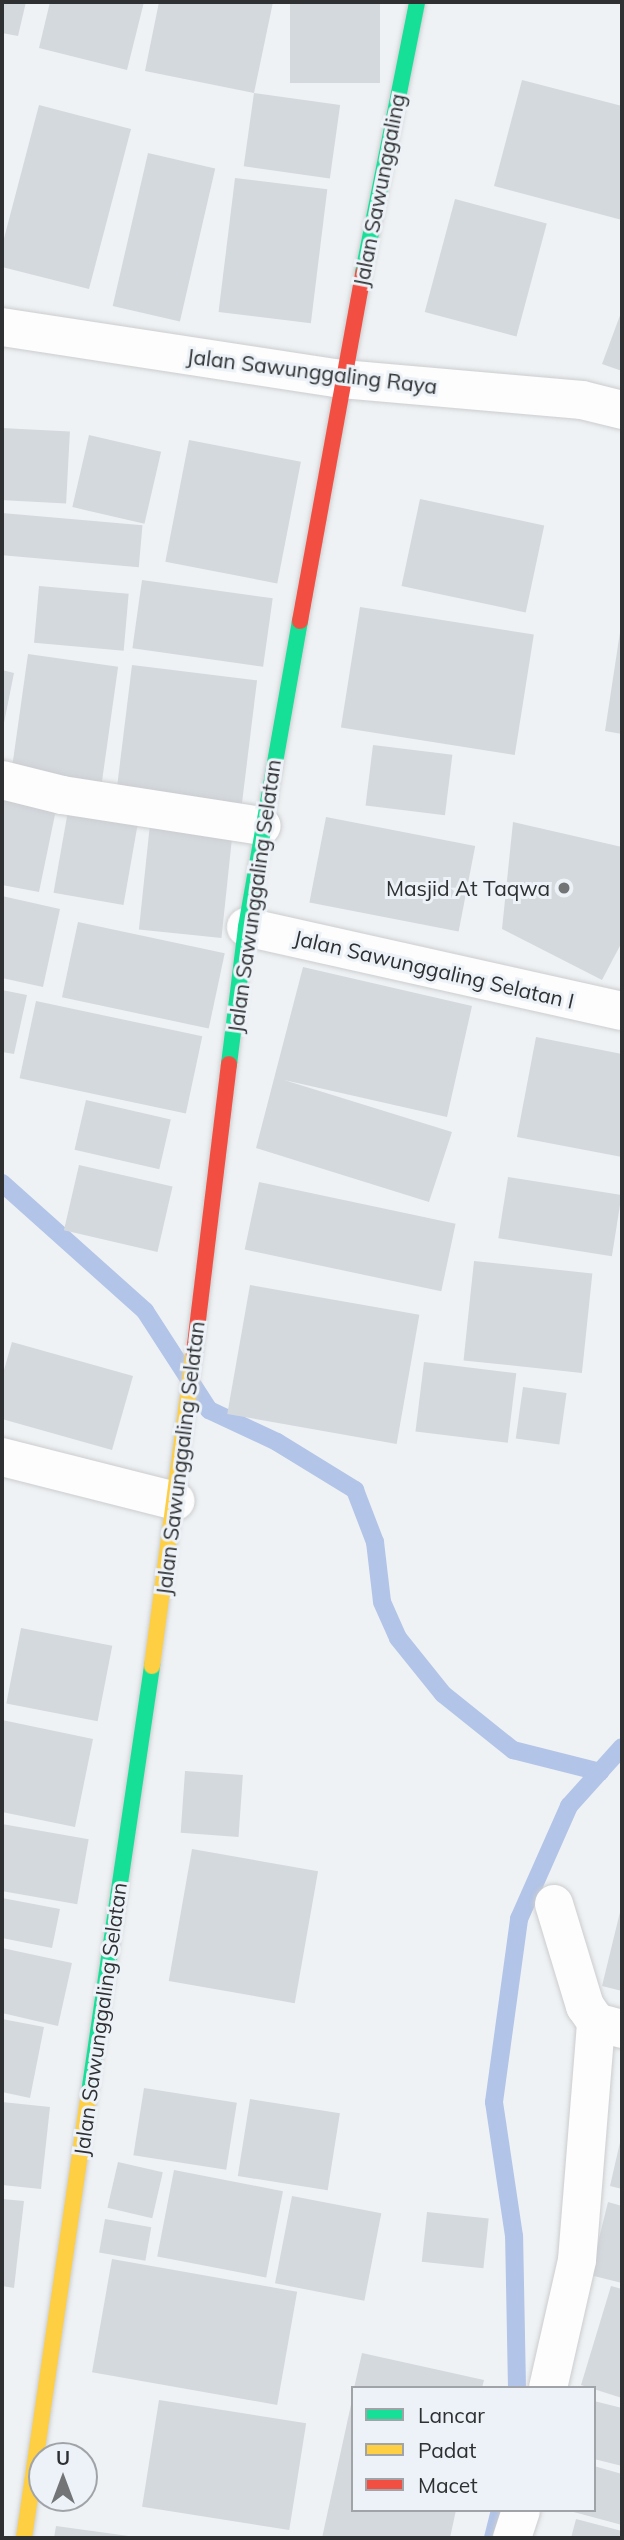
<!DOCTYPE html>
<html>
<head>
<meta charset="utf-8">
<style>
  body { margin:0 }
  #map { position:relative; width:624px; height:2540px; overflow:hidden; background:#eff2f4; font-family:Mulish,sans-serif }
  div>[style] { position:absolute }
  .stream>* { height:18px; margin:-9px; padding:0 9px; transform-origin:9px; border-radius:9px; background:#b2c4e7 }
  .building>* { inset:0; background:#d4d9de; transform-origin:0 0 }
  .roads { filter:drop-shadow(0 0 2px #cbcdcf) drop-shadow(0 0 2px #cbcdcf) }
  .street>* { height:38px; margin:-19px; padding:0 19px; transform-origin:19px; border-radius:19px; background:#fdfdfd }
  .fast>* { height:16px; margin:-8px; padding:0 8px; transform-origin:8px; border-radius:8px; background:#16e098 }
  .slow>* { height:16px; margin:-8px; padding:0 8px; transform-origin:8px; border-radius:8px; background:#ffcf43 }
  .jam>* { height:16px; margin:-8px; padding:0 8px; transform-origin:8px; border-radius:8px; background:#f24e42 }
  .dots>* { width:19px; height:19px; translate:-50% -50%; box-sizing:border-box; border:4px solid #ecf2f7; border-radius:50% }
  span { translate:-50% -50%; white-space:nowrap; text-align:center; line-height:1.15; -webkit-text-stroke:6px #ecf2f7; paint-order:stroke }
  .street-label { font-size:21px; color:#2e3032 }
  .poi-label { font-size:21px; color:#2e3032 }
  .right { translate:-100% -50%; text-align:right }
  .frame { position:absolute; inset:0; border:4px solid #2e3032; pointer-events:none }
  .legend { position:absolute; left:351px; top:2386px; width:245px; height:126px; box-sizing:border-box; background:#ecf2f7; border:2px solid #a0a4a8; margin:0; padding:9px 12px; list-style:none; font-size:21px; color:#2e3032 }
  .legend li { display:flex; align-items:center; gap:14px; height:35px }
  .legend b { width:35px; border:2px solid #a0a4a8 }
  .north { position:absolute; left:28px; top:2442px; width:70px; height:70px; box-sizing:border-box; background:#ecf2f7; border:2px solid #a0a4a8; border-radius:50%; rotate:0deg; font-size:19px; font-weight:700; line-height:28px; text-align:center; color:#2e3032 }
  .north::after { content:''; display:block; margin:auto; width:24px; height:32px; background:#727476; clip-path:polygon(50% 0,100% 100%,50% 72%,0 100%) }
</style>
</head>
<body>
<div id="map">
  <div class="stream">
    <div style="left:2px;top:1183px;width:192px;rotate:41.8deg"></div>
    <div style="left:145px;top:1311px;width:118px;rotate:57.1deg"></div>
    <div style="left:209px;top:1410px;width:75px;rotate:25.2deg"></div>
    <div style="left:277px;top:1442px;width:92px;rotate:31.6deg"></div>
    <div style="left:355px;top:1490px;width:56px;rotate:69deg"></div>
    <div style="left:375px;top:1542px;width:60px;rotate:83.3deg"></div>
    <div style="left:382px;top:1602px;width:39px;rotate:66deg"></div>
    <div style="left:398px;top:1638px;width:72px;rotate:51.2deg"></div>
    <div style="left:443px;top:1694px;width:90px;rotate:38.7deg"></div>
    <div style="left:513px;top:1750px;width:90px;rotate:14.2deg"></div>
    <div style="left:517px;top:2388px;width:152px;rotate:-91.1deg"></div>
    <div style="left:514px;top:2236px;width:135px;rotate:-98.5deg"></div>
    <div style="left:494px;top:2102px;width:185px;rotate:-82.2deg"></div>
    <div style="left:519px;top:1919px;width:124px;rotate:-66.1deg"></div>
    <div style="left:569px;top:1806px;width:79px;rotate:-48.1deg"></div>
    <div style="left:493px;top:2538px;width:29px;rotate:-76deg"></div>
  </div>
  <div class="building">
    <div style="clip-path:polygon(2px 2px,26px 2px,18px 36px,2px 33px)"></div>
    <div style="clip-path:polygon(50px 2px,144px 2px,127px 70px,39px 48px)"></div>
    <div style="clip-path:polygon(159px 2px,273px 2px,254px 93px,145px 71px)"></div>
    <div style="left:290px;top:2px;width:90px;height:81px"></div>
    <div style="clip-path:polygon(522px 80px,622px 106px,622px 220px,494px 186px)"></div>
    <div style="left:254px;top:93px;width:87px;height:74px;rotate:8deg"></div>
    <div style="clip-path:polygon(39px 105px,131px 129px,89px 289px,2px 267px,2px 246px)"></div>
    <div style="left:148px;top:153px;width:69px;height:157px;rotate:13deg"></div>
    <div style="left:235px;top:178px;width:93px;height:135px;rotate:7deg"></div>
    <div style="left:455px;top:199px;width:95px;height:117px;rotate:15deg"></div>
    <div style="clip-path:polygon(622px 310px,622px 371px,602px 364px)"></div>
    <div style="left:2px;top:428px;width:68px;height:72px;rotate:3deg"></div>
    <div style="left:89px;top:435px;width:74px;height:74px;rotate:13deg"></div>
    <div style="left:189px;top:440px;width:114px;height:124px;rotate:11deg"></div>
    <div style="left:420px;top:499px;width:127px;height:89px;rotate:12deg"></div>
    <div style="left:2px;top:513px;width:141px;height:42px;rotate:5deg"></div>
    <div style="left:142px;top:580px;width:132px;height:69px;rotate:8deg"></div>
    <div style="left:39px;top:586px;width:90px;height:57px;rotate:5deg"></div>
    <div style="left:360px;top:607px;width:176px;height:122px;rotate:9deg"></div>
    <div style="clip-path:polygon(622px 619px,622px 734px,605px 731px)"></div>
    <div style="left:28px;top:654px;width:91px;height:124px;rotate:8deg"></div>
    <div style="left:132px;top:665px;width:126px;height:134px;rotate:7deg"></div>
    <div style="clip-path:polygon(2px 670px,14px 673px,3px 728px,2px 728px)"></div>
    <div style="left:373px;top:745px;width:80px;height:61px;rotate:7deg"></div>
    <div style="clip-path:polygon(2px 789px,58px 800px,39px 892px,2px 885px)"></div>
    <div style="left:69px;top:805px;width:71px;height:89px;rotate:10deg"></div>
    <div style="left:326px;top:817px;width:152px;height:87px;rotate:11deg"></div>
    <div style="clip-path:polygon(513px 822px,622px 847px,622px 942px,602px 980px,502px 929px)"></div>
    <div style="left:150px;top:824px;width:83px;height:106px;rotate:6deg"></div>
    <div style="clip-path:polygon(2px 896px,60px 909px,43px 987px,2px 978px)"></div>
    <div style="left:78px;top:922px;width:150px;height:77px;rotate:12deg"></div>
    <div style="clip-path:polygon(303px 967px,472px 1006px,447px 1117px,284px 1080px,452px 1132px,429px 1202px,256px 1148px)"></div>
    <div style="clip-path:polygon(2px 990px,27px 995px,14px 1054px,2px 1052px)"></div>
    <div style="left:36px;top:1001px;width:170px;height:79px;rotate:12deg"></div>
    <div style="clip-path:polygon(536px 1037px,622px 1054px,622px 1157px,517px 1137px)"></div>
    <div style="left:86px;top:1100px;width:87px;height:51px;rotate:13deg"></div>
    <div style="left:79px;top:1165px;width:96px;height:67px;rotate:13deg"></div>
    <div style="left:508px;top:1177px;width:115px;height:62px;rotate:9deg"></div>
    <div style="left:259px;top:1182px;width:201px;height:69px;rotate:12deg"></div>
    <div style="left:474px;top:1261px;width:119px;height:100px;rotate:6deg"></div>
    <div style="left:250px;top:1285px;width:172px;height:131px;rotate:10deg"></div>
    <div style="clip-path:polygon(12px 1342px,133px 1376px,112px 1450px,2px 1419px,2px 1377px)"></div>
    <div style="left:424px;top:1362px;width:93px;height:70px;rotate:7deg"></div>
    <div style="left:523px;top:1387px;width:44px;height:52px;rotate:8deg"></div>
    <div style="left:21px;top:1628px;width:93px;height:77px;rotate:11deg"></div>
    <div style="clip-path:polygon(2px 1720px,93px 1739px,75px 1827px,2px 1812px)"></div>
    <div style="left:185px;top:1771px;width:58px;height:62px;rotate:4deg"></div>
    <div style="left:2px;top:1824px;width:88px;height:66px;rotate:10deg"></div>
    <div style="left:192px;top:1849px;width:128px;height:134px;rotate:10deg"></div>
    <div style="clip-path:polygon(2px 1898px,60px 1909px,52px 1948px,2px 1938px)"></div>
    <div style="clip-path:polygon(621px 1908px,622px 1908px,622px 1991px,602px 1986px)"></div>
    <div style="clip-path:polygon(2px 1948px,72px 1963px,58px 2026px,2px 2013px)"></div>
    <div style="clip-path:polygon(2px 2019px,44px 2027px,30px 2098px,2px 2092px)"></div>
    <div style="left:144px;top:2088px;width:94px;height:68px;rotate:9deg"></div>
    <div style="left:250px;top:2099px;width:91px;height:78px;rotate:9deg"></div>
    <div style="clip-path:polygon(2px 2102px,50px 2107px,41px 2189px,2px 2185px)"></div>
    <div style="clip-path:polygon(621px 2138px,622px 2138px,622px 2189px,610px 2186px)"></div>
    <div style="left:118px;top:2162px;width:46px;height:47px;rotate:13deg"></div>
    <div style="left:174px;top:2170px;width:111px;height:88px;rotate:11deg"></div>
    <div style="left:292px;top:2196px;width:91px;height:89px;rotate:11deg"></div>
    <div style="clip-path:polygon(2px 2199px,24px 2201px,14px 2288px,2px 2286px)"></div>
    <div style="clip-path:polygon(608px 2202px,622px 2206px,622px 2283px,590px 2275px)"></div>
    <div style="left:427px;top:2212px;width:62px;height:50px;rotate:6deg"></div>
    <div style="left:105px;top:2219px;width:47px;height:34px;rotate:10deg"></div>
    <div style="left:112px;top:2259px;width:188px;height:115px;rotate:10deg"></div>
    <div style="clip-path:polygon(611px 2286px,622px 2289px,622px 2398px,581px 2385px)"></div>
    <div style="clip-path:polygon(362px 2353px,484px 2380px,482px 2388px,354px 2388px)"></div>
    <div style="left:159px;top:2400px;width:149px;height:108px;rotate:9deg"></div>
    <div style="clip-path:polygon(352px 2400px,353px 2510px,456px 2510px,450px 2538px,322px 2538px)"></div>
    <div style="clip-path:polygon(594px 2401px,622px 2408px,622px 2466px,594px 2459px)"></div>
    <div style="clip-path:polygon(594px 2466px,622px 2474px,622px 2525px,570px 2511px,594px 2510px)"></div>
    <div style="clip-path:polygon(576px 2519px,622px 2531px,622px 2538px,571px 2538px)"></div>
    <div style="clip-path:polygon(56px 2526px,136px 2537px,136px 2538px,54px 2538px)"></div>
  </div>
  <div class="roads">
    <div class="street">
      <div style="left:2px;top:327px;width:344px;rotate:8.7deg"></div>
      <div style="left:342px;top:379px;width:241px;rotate:5deg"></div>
      <div style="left:582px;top:400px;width:41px;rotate:14deg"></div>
      <div style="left:2px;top:780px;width:62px;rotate:14deg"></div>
      <div style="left:62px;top:795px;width:202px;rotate:8.8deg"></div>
      <div style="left:246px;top:927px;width:385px;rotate:12.6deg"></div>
      <div style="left:2px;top:1457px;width:179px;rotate:14.2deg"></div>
      <div style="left:554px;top:1904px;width:107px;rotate:73.1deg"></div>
      <div style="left:585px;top:2006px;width:19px;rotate:55deg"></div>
      <div style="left:548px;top:2388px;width:131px;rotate:-77.2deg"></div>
      <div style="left:577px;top:2260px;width:239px;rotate:-85.4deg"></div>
      <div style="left:596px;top:2022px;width:27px;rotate:15deg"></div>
      <div style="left:512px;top:2538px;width:29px;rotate:-72deg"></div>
    </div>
    <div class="fast">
      <div style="left:363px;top:273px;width:276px;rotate:-78.7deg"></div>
      <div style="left:229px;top:1064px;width:138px;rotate:-82.9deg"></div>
      <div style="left:246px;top:927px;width:311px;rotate:-80deg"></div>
      <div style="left:89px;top:2093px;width:432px;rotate:-81.6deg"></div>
    </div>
    <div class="slow">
      <div style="left:152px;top:1666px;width:316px;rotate:-82.4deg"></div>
      <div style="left:24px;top:2538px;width:450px;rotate:-81.7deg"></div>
    </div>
    <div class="jam">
      <div style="left:300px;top:621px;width:354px;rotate:-79.7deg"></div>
      <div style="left:194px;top:1353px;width:291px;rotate:-83.1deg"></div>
    </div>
  </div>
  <div class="dots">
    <div style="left:564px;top:888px;background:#727476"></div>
  </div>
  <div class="street-label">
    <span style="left:379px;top:190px;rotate:-79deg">Jalan Sawunggaling</span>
    <span style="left:312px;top:371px;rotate:7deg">Jalan Sawunggaling Raya</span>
    <span style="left:254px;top:896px;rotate:-82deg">Jalan Sawunggaling Selatan</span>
    <span style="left:434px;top:969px;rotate:13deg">Jalan Sawunggaling Selatan I</span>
    <span style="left:180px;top:1458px;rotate:-83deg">Jalan Sawunggaling Selatan</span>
    <span style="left:100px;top:2019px;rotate:-82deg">Jalan Sawunggaling Selatan</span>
  </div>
  <div class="poi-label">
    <span class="right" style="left:550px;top:888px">Masjid At Taqwa</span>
  </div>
  <div class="frame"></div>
  <ul class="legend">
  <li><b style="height:9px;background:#16e098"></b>Lancar</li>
  <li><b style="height:9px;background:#ffcf43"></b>Padat</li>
  <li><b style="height:9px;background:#f24e42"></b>Macet</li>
  </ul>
  <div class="north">U</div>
</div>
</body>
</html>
